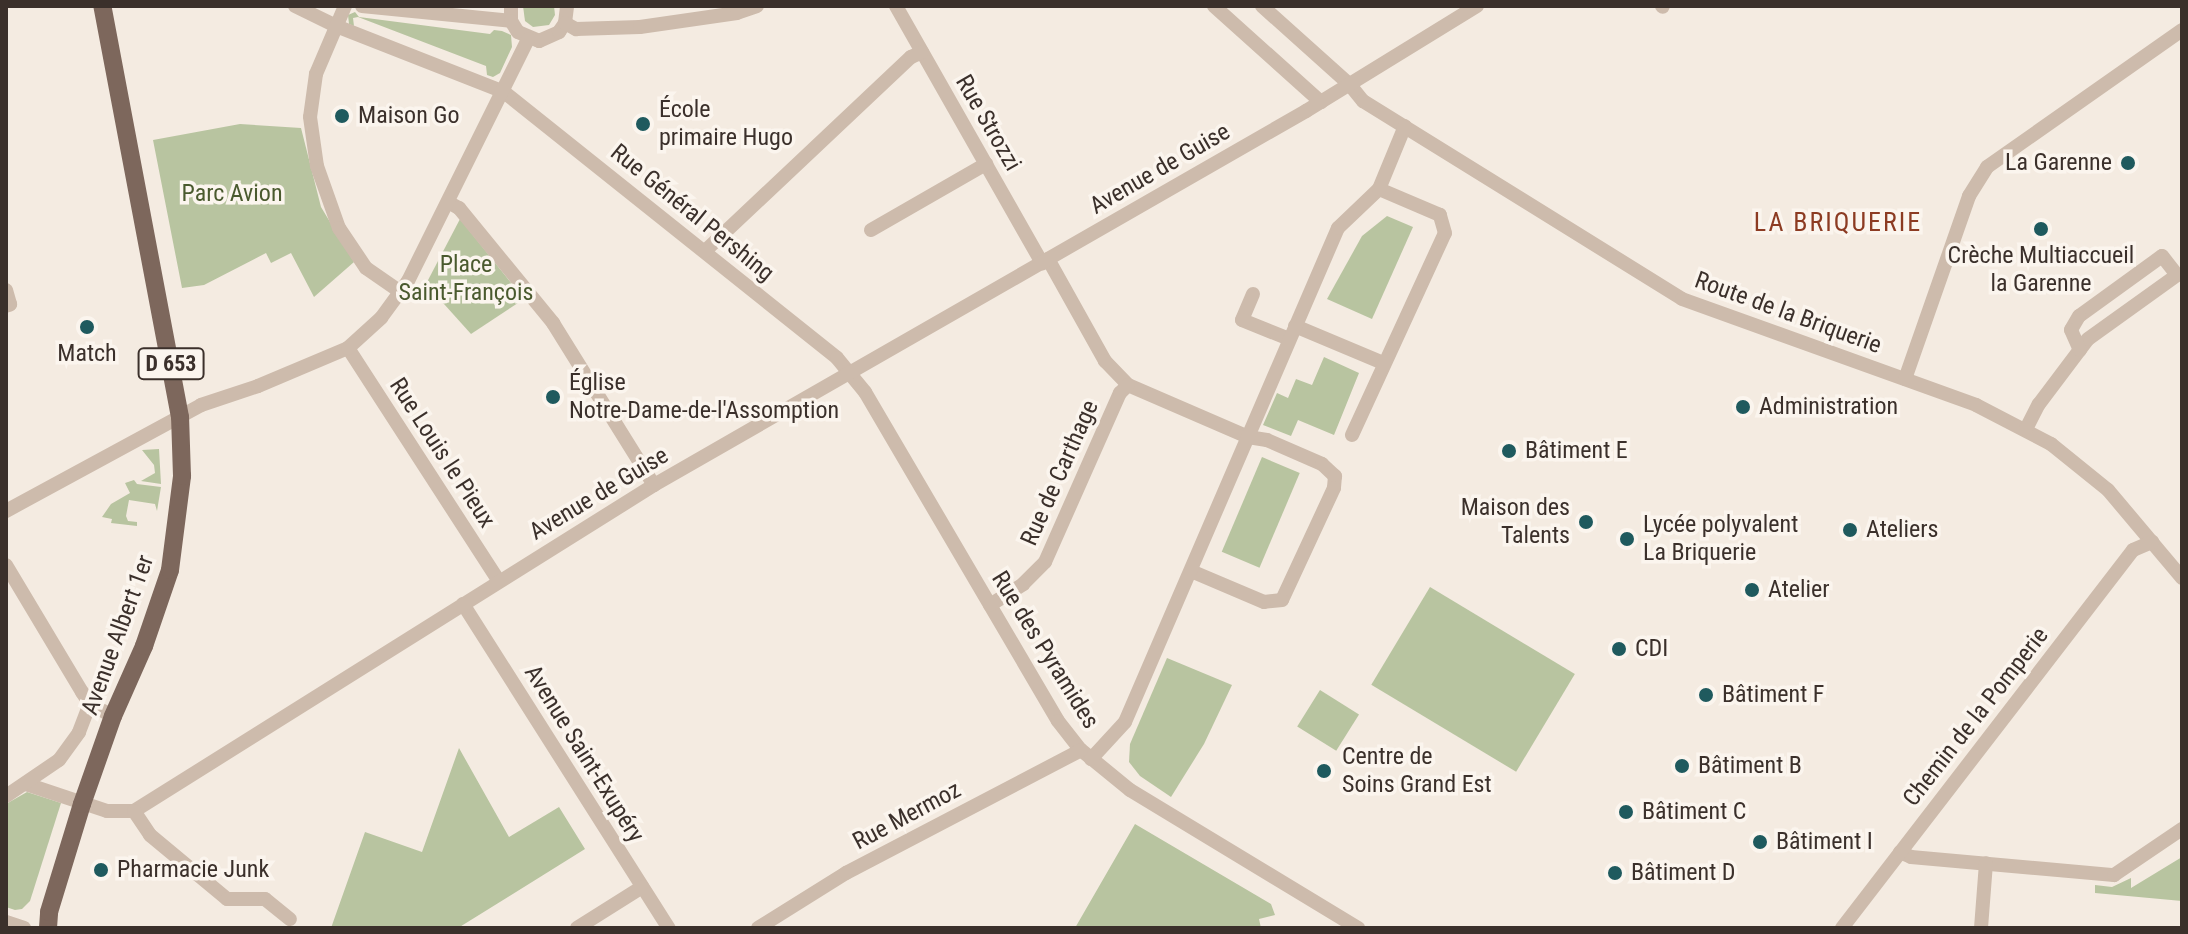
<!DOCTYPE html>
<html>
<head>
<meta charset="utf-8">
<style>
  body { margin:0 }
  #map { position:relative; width:2188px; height:934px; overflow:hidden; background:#f4ebe1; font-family:"Roboto Condensed",sans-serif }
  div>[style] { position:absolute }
  .green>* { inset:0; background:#b8c4a0; transform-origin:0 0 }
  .minor>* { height:14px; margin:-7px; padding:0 7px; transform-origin:7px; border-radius:7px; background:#cdbbac }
  .major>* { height:18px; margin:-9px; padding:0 9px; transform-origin:9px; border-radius:9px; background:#7d675c }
  .dots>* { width:22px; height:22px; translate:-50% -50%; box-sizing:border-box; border:4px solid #fbf5ee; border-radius:50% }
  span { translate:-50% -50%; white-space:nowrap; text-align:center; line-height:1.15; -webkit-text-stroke:7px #fbf5ee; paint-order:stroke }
  .shield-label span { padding:2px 6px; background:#fbf5ee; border:2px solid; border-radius:6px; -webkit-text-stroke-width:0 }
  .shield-label { font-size:22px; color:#3b302b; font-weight:700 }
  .poi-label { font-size:24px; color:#3b302b }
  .left { translate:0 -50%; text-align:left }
  .right { translate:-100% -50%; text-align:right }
  .street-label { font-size:24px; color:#3b302b }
  .park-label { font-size:24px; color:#4a5a2e }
  .neighbourhood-label { font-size:26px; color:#8c3b22; letter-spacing:2px }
  .frame { position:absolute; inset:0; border:8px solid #3b302b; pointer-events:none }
</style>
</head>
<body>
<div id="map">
  <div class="green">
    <div style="clip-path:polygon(523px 6px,554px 6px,555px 15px,549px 25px,533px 27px,525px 21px)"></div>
    <div style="clip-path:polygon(355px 12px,359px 17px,490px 34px,494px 30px,502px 31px,511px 35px,512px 47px,500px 73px,493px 77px,487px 75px,486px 66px,358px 17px,353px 18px,354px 26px,349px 24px,348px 15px)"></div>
    <div style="clip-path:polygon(240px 124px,301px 128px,321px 207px,354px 262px,314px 297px,291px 253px,271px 263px,266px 253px,204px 285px,182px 288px,153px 140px)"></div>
    <div style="clip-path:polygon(1387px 216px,1413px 227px,1372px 319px,1327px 299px,1362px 236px)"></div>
    <div style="clip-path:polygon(460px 219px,524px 299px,471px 334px,426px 284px)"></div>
    <div style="clip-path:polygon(1324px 357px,1359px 373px,1334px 435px,1298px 420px,1291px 436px,1263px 425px,1277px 393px,1288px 398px,1296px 379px,1312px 385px)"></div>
    <div style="clip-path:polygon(159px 449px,161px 484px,141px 481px,155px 473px,154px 465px,142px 450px)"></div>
    <div style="left:1262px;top:457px;width:41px;height:103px;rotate:23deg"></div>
    <div style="clip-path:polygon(134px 480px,137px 484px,161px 487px,157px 511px,155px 504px,129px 500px,126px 516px,128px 521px,137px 522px,137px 526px,111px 523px,112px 519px,102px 517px,111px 504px,130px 493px,125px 483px)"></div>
    <div style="left:1430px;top:587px;width:169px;height:114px;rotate:31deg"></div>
    <div style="clip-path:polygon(1167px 658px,1232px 685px,1204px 744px,1171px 797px,1140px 776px,1129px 762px,1130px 744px)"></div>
    <div style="left:1320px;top:690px;width:46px;height:43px;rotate:32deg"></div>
    <div style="clip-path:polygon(459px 748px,509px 837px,559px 807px,585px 849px,458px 928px,331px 928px,365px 832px,422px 852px)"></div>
    <div style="clip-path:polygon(27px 792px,61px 803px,30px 901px,22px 909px,15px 910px,6px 907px,6px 804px)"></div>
    <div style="clip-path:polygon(1135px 824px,1271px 904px,1275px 915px,1259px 919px,1261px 928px,1075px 928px)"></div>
    <div style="clip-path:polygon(2182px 857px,2182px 901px,2095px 893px,2095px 885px,2112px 887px,2131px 878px,2131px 888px)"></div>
  </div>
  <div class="minor">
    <div style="left:295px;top:6px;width:46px;rotate:26deg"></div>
    <div style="left:336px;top:26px;width:180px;rotate:21.4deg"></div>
    <div style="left:504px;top:92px;width:426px;rotate:38.6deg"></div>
    <div style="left:837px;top:358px;width:44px;rotate:50.5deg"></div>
    <div style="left:865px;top:392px;width:381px;rotate:59.6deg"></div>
    <div style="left:1058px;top:721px;width:37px;rotate:52deg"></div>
    <div style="left:1081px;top:750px;width:63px;rotate:39.2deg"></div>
    <div style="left:1130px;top:790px;width:267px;rotate:31.2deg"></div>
    <div style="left:345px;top:6px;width:74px;rotate:113.1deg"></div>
    <div style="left:316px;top:74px;width:43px;rotate:97.9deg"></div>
    <div style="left:310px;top:117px;width:49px;rotate:81.9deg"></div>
    <div style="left:317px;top:166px;width:66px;rotate:70.5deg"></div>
    <div style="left:339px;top:228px;width:48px;rotate:56deg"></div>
    <div style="left:366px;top:268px;width:44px;rotate:34.8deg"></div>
    <div style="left:362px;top:6px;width:150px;rotate:5.7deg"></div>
    <div style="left:511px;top:6px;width:15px;rotate:90deg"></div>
    <div style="left:511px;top:21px;width:13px;rotate:58deg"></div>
    <div style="left:518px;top:32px;width:23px;rotate:23deg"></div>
    <div style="left:539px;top:41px;width:22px;rotate:-24deg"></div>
    <div style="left:559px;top:32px;width:11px;rotate:-56deg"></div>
    <div style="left:565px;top:23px;width:17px;rotate:-83deg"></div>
    <div style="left:896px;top:6px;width:296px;rotate:60.4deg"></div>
    <div style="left:1214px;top:6px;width:144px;rotate:41.9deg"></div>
    <div style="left:1262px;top:6px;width:118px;rotate:41.9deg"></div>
    <div style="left:1350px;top:85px;width:21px;rotate:51deg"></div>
    <div style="left:1363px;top:101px;width:375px;rotate:31.8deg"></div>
    <div style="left:1682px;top:299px;width:313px;rotate:19.8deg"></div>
    <div style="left:1976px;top:405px;width:85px;rotate:27.5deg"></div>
    <div style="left:2051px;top:444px;width:73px;rotate:38.9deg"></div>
    <div style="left:2108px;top:490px;width:115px;rotate:49.9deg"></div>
    <div style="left:1662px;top:6px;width:1px;rotate:45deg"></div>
    <div style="left:565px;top:23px;width:13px;rotate:29deg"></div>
    <div style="left:576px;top:29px;width:64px;rotate:-1.8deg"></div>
    <div style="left:640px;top:27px;width:98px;rotate:-8.2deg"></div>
    <div style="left:737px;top:13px;width:21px;rotate:-19deg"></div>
    <div style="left:448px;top:202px;width:13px;rotate:29deg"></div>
    <div style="left:459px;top:208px;width:149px;rotate:50.7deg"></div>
    <div style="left:553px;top:323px;width:191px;rotate:58.1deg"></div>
    <div style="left:871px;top:230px;width:133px;rotate:-29.9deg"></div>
    <div style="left:705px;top:251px;width:283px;rotate:-43.3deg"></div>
    <div style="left:911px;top:57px;width:12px;rotate:-24deg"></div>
    <div style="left:1048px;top:259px;width:117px;rotate:60.8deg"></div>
    <div style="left:1105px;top:361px;width:33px;rotate:46deg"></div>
    <div style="left:1128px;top:385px;width:131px;rotate:23.4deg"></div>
    <div style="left:1248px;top:437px;width:19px;rotate:9deg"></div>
    <div style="left:1267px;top:440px;width:60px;rotate:23.6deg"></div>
    <div style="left:1322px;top:464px;width:18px;rotate:43deg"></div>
    <div style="left:1335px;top:476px;width:12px;rotate:95deg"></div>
    <div style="left:1334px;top:488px;width:123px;rotate:114.9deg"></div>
    <div style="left:1282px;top:600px;width:18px;rotate:174deg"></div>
    <div style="left:1264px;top:602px;width:79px;rotate:-157deg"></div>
    <div style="left:6px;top:290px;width:15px;rotate:74deg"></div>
    <div style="left:10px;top:304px;width:4px;rotate:153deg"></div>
    <div style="left:1253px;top:294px;width:28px;rotate:113deg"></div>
    <div style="left:1242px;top:320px;width:51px;rotate:22deg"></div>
    <div style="left:1295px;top:326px;width:95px;rotate:22.8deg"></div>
    <div style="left:348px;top:348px;width:278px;rotate:57.1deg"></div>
    <div style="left:1905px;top:379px;width:194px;rotate:-70.7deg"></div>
    <div style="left:1969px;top:196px;width:34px;rotate:-58deg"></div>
    <div style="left:1987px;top:167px;width:238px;rotate:-35.1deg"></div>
    <div style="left:2026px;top:429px;width:28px;rotate:-63deg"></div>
    <div style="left:2039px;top:404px;width:81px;rotate:-53deg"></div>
    <div style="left:2088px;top:339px;width:110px;rotate:-35.7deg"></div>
    <div style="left:2177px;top:275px;width:24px;rotate:-128deg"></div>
    <div style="left:2162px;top:256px;width:102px;rotate:144.1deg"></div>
    <div style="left:2079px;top:316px;width:16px;rotate:120deg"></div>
    <div style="left:2071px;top:330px;width:22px;rotate:66deg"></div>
    <div style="left:1352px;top:435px;width:222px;rotate:-65.3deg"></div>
    <div style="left:1445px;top:233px;width:19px;rotate:-106deg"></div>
    <div style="left:1440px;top:215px;width:66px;rotate:-156.9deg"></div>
    <div style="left:6px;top:511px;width:222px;rotate:-28.5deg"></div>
    <div style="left:201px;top:405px;width:60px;rotate:-18.4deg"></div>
    <div style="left:258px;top:386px;width:98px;rotate:-22.9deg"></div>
    <div style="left:348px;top:348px;width:45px;rotate:-42.3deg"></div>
    <div style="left:381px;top:318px;width:46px;rotate:-53.9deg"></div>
    <div style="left:408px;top:281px;width:270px;rotate:-63.6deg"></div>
    <div style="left:6px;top:565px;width:148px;rotate:59.1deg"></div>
    <div style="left:82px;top:692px;width:14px;rotate:56deg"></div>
    <div style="left:90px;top:704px;width:26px;rotate:28deg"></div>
    <div style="left:463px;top:604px;width:384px;rotate:57.6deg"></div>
    <div style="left:990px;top:605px;width:39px;rotate:-32deg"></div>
    <div style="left:1023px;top:584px;width:31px;rotate:-45deg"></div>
    <div style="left:1045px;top:562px;width:185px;rotate:-66.1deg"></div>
    <div style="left:1120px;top:393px;width:11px;rotate:-45deg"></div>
    <div style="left:1091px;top:759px;width:50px;rotate:-47.4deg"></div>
    <div style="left:1125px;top:722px;width:538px;rotate:-66.68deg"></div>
    <div style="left:1338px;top:228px;width:57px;rotate:-43.6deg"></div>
    <div style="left:1379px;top:189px;width:68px;rotate:-67.6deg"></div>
    <div style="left:26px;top:784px;width:85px;rotate:18.4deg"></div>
    <div style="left:107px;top:811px;width:27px"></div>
    <div style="left:134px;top:811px;width:614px;rotate:-32.08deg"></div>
    <div style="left:654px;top:485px;width:752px;rotate:-29.84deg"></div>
    <div style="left:1306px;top:111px;width:201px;rotate:-31.6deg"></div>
    <div style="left:6px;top:796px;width:64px;rotate:-34.2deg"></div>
    <div style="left:59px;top:760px;width:34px;rotate:-54deg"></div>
    <div style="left:79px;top:732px;width:30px;rotate:-69deg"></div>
    <div style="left:134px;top:811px;width:29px;rotate:56deg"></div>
    <div style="left:150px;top:835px;width:100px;rotate:39.7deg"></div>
    <div style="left:227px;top:899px;width:38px"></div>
    <div style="left:265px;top:899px;width:32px;rotate:39deg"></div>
    <div style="left:1900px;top:852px;width:12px;rotate:24deg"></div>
    <div style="left:1911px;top:857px;width:204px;rotate:5.1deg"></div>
    <div style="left:2114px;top:875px;width:82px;rotate:-34.1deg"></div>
    <div style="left:6px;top:922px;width:19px;rotate:18deg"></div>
    <div style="left:577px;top:928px;width:77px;rotate:-32.2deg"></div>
    <div style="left:758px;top:928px;width:104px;rotate:-32deg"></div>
    <div style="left:846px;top:873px;width:265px;rotate:-27.6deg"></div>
    <div style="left:1842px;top:928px;width:477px;rotate:-52.4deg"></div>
    <div style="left:2133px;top:550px;width:21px;rotate:-23deg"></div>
    <div style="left:1981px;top:928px;width:65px;rotate:-85.6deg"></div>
  </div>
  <div class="major">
    <div style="left:48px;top:928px;width:16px;rotate:-86deg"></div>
    <div style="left:49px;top:912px;width:113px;rotate:-73deg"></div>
    <div style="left:82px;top:804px;width:93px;rotate:-70.6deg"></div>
    <div style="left:113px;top:716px;width:77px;rotate:-66.1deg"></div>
    <div style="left:144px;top:646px;width:80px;rotate:-71.1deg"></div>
    <div style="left:170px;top:570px;width:95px;rotate:-82.7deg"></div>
    <div style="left:182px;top:476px;width:59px;rotate:-91.9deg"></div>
    <div style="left:180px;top:417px;width:418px;rotate:-100.7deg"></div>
  </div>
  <div class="dots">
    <div style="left:342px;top:116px;background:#1f5a5e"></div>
    <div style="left:643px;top:124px;background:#1f5a5e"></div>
    <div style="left:2128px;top:163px;background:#1f5a5e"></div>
    <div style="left:2041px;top:229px;background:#1f5a5e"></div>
    <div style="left:87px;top:327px;background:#1f5a5e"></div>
    <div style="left:553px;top:397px;background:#1f5a5e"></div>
    <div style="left:1743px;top:407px;background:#1f5a5e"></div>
    <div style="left:1509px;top:451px;background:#1f5a5e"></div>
    <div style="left:1586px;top:522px;background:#1f5a5e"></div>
    <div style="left:1850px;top:530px;background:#1f5a5e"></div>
    <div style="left:1627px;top:539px;background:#1f5a5e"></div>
    <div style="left:1752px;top:590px;background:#1f5a5e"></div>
    <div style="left:1619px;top:649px;background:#1f5a5e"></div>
    <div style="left:1706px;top:695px;background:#1f5a5e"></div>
    <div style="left:1682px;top:766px;background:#1f5a5e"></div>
    <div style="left:1324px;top:771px;background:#1f5a5e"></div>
    <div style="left:1626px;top:812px;background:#1f5a5e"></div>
    <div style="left:1760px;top:842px;background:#1f5a5e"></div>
    <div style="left:101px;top:870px;background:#1f5a5e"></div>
    <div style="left:1615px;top:873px;background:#1f5a5e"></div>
  </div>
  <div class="shield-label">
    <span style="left:171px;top:364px">D 653</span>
  </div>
  <div class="poi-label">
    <span class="left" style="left:659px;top:124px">École<br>primaire Hugo</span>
    <span class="left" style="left:358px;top:116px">Maison Go</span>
    <span class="right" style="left:2112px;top:163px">La Garenne</span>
    <span style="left:2041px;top:270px">Crèche Multiaccueil<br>la Garenne</span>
    <span style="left:87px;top:354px">Match</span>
    <span class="left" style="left:569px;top:397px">Église<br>Notre-Dame-de-l'Assomption</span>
    <span class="left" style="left:1759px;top:407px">Administration</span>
    <span class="left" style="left:1525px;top:451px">Bâtiment E</span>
    <span class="right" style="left:1570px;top:522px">Maison des<br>Talents</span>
    <span class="left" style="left:1643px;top:539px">Lycée polyvalent<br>La Briquerie</span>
    <span class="left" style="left:1866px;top:530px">Ateliers</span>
    <span class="left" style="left:1768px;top:590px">Atelier</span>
    <span class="left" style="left:1635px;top:649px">CDI</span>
    <span class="left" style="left:1722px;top:695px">Bâtiment F</span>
    <span class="left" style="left:1342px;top:771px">Centre de<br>Soins Grand Est</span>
    <span class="left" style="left:1698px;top:766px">Bâtiment B</span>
    <span class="left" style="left:1642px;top:812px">Bâtiment C</span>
    <span class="left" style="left:1776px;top:842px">Bâtiment I</span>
    <span class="left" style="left:117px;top:870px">Pharmacie Junk</span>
    <span class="left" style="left:1631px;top:873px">Bâtiment D</span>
  </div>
  <div class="street-label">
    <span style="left:988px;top:123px;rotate:60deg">Rue Strozzi</span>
    <span style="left:1160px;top:169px;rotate:-30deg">Avenue de Guise</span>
    <span style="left:692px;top:213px;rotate:39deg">Rue Général Pershing</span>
    <span style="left:1788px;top:313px;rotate:20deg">Route de la Briquerie</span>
    <span style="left:442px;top:453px;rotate:57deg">Rue Louis le Pieux</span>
    <span style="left:1060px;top:473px;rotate:-66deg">Rue de Carthage</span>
    <span style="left:599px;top:494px;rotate:-31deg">Avenue de Guise</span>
    <span style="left:118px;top:635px;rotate:-70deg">Avenue Albert 1er</span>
    <span style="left:1045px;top:650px;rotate:58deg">Rue des Pyramides</span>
    <span style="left:1976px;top:717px;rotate:-52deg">Chemin de la Pomperie</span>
    <span style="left:584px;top:754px;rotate:58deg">Avenue Saint-Exupéry</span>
    <span style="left:907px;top:816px;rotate:-28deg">Rue Mermoz</span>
  </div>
  <div class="park-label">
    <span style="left:232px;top:194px">Parc Avion</span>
    <span style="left:466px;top:279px">Place<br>Saint-François</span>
  </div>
  <div class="neighbourhood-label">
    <span style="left:1838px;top:223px">LA BRIQUERIE</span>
  </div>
  <div class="frame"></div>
</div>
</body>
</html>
